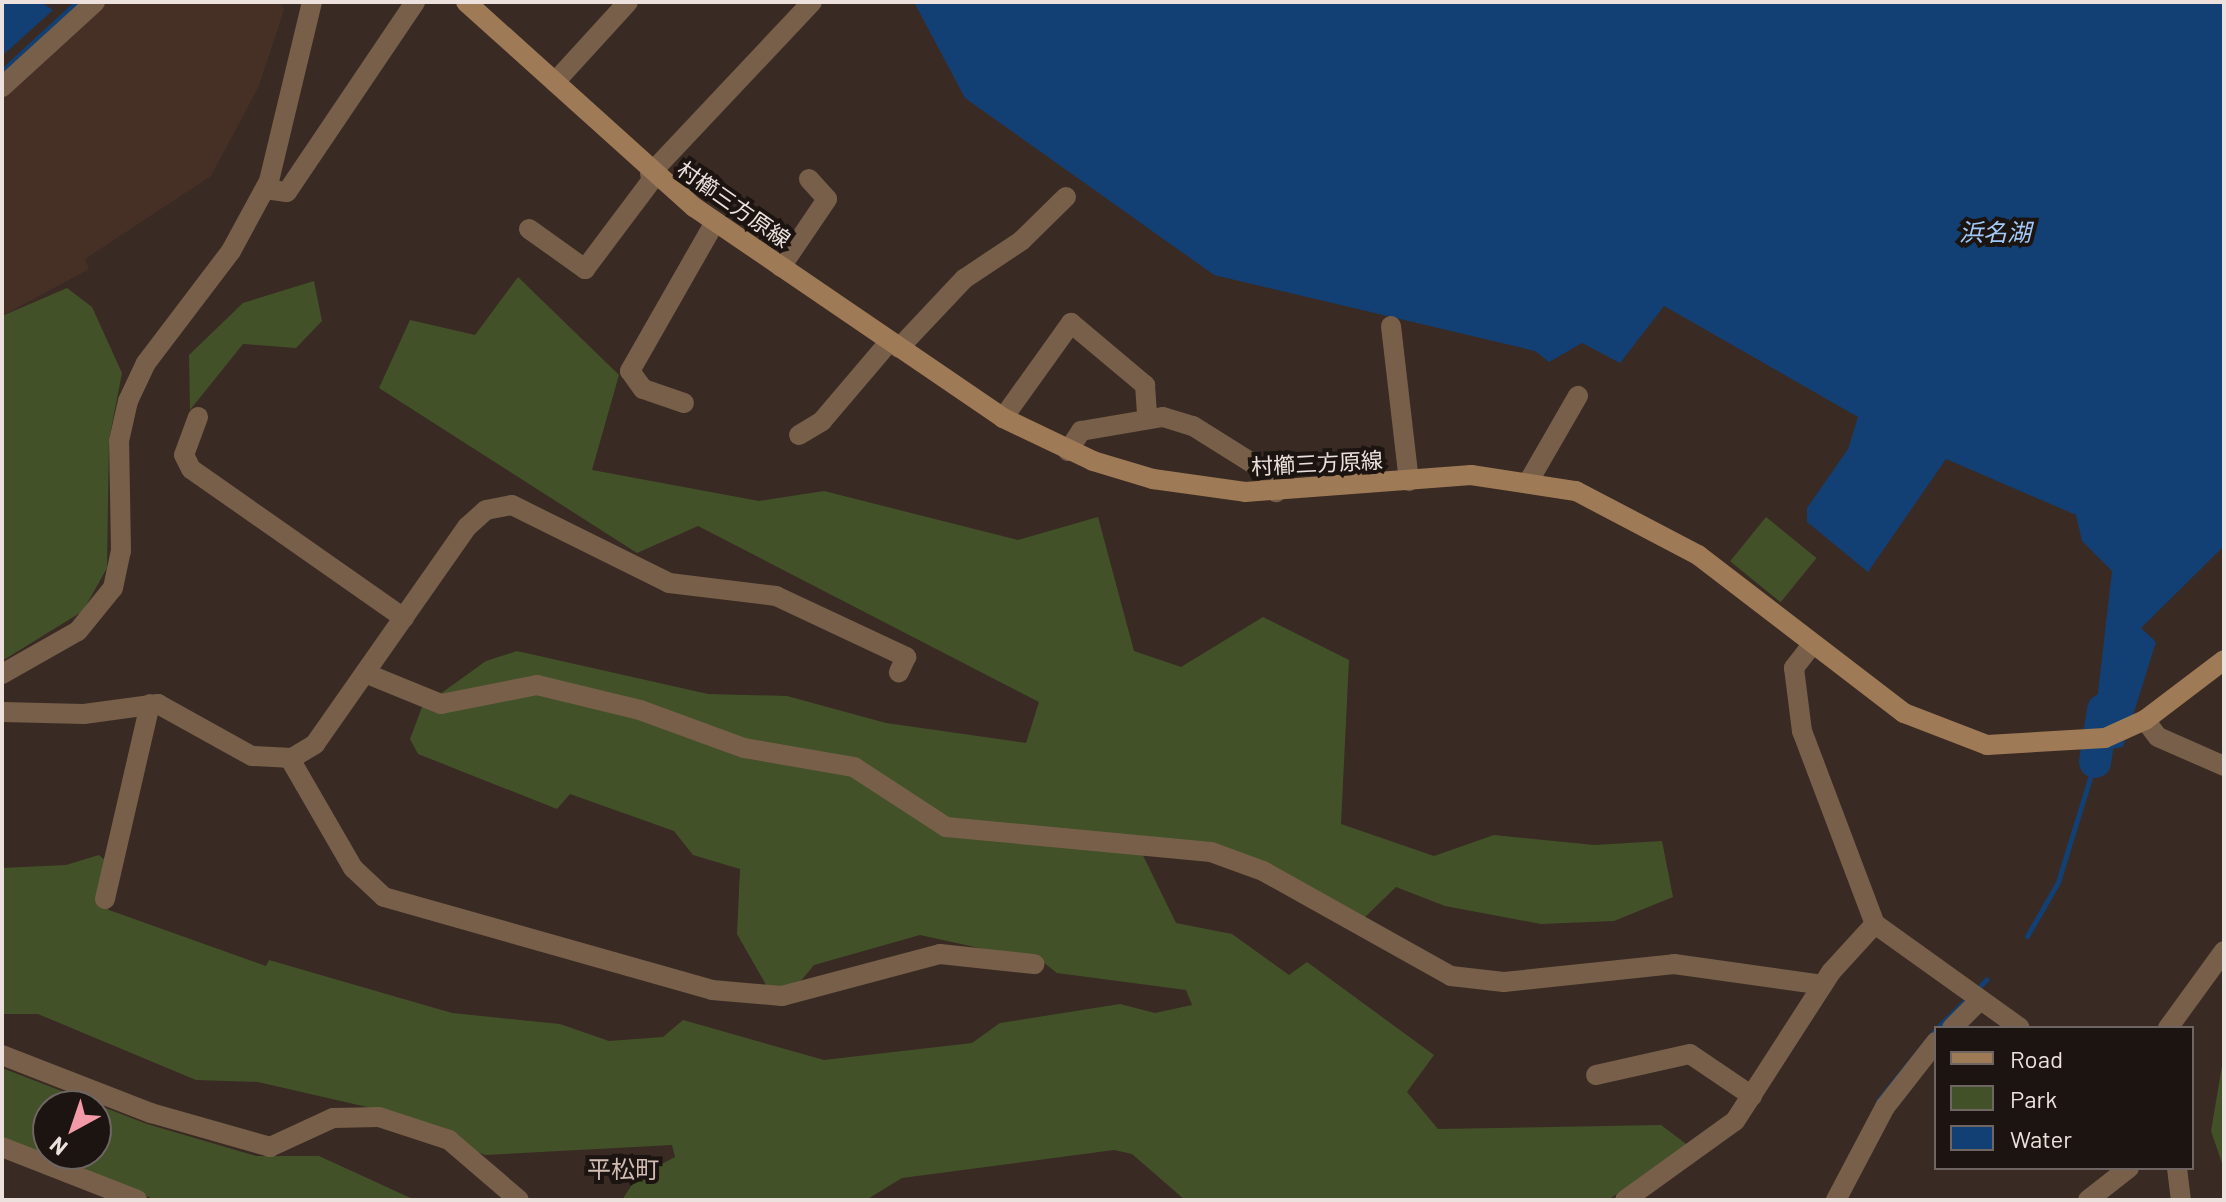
<!DOCTYPE html>
<html>
<head>
<meta charset="utf-8">
<style>
  body { margin:0 }
  #map { position:relative; width:2226px; height:1202px; overflow:hidden; background:#392a23; font-family:Barlow,"Noto Sans JP",sans-serif }
  div>[style] { position:absolute }
  .built>* { inset:0; background:#463026 }
  .green>* { inset:0; background:#435129; transform-origin:0 0 }
  .water>* { inset:0; background:#124074 }
  .stream>* { height:5px; margin:-2.5px; padding:0 2.5px; transform-origin:2.5px; border-radius:2.5px; background:#124074 }
  .river>* { height:32px; margin:-16px; padding:0 16px; transform-origin:16px; border-radius:16px; background:#124074 }
  .minor>* { height:20px; margin:-10px; padding:0 10px; transform-origin:10px; border-radius:10px; background:#775f49 }
  .tertiary>* { height:20px; margin:-10px; padding:0 10px; transform-origin:10px; border-radius:10px; background:#775f49 }
  .secondary>* { height:20px; margin:-10px; padding:0 10px; transform-origin:10px; border-radius:10px; background:#9f7a56 }
  span { translate:-50% -50%; white-space:nowrap; text-align:center; line-height:1.15; -webkit-text-stroke:8px #1b1411; paint-order:stroke }
  .street-label { font-size:22px; color:#ece1dd }
  .water-label { font-size:24px; color:#a2c8f7; font-style:italic }
  .neighbourhood-label { font-size:24px; color:#d1bcb3 }
  .frame { position:absolute; inset:0; border:4px solid #ece1dd; pointer-events:none }
  .legend { position:absolute; left:1934px; top:1026px; width:260px; height:144px; box-sizing:border-box; background:#1b1411; border:2px solid #6f6663; margin:0; padding:10px 14px; list-style:none; font-size:24px; color:#ece1dd }
  .legend li { display:flex; align-items:center; gap:16px; height:40px }
  .legend b { width:40px; border:2px solid #6f6663 }
  .north { position:absolute; left:32px; top:1090px; width:80px; height:80px; box-sizing:border-box; background:#1b1411; border:2px solid #6f6663; border-radius:50%; rotate:220deg; font-size:22px; font-weight:700; line-height:32px; text-align:center; color:#ece1dd }
  .north::after { content:''; display:block; margin:auto; width:28px; height:36px; background:#f39aa8; clip-path:polygon(50% 0,100% 100%,50% 72%,0 100%) }
</style>
</head>
<body>
<div id="map">
  <div class="built">
    <div style="clip-path:polygon(104px 2px,280px 2px,284px 10px,258px 88px,211px 176px,85px 259px,89px 269px,2px 316px,2px 96px)"></div>
  </div>
  <div class="green">
    <div style="clip-path:polygon(518px 277px,619px 375px,592px 470px,759px 501px,824px 491px,1018px 540px,1098px 517px,1134px 651px,1181px 667px,1263px 617px,1349px 660px,1341px 824px,1434px 856px,1494px 835px,1594px 845px,1662px 841px,1673px 897px,1614px 921px,1541px 924px,1445px 906px,1396px 887px,1364px 918px,1213px 845px,1133px 835px,1176px 923px,1232px 934px,1289px 975px,1307px 962px,1434px 1055px,1407px 1092px,1438px 1129px,1661px 1125px,1689px 1146px,1608px 1200px,1185px 1200px,1132px 1154px,1114px 1150px,902px 1178px,866px 1200px,622px 1200px,637px 1177px,675px 1157px,672px 1145px,485px 1155px,380px 1110px,258px 1082px,196px 1080px,38px 1014px,2px 1014px,2px 868px,66px 865px,99px 855px,106px 861px,101px 903px,109px 910px,266px 966px,269px 960px,452px 1013px,560px 1024px,609px 1041px,663px 1037px,683px 1020px,824px 1060px,972px 1043px,1000px 1023px,1120px 1004px,1155px 1013px,1192px 1005px,1186px 990px,1057px 973px,1043px 962px,920px 935px,814px 965px,799px 983px,769px 990px,737px 934px,740px 869px,693px 855px,674px 831px,570px 794px,557px 809px,418px 754px,410px 739px,422px 707px,486px 661px,517px 651px,708px 694px,787px 696px,886px 723px,1026px 743px,1039px 702px,698px 526px,637px 553px,379px 388px,410px 320px,475px 335px)"></div>
    <div style="clip-path:polygon(314px 281px,322px 321px,296px 348px,243px 344px,190px 410px,189px 355px,243px 303px)"></div>
    <div style="clip-path:polygon(67px 288px,92px 307px,122px 373px,109px 440px,107px 568px,83px 611px,2px 661px,2px 316px)"></div>
    <div style="left:1766px;top:517px;width:65px;height:57px;rotate:39deg"></div>
    <div style="clip-path:polygon(2224px 1054px,2224px 1169px,2211px 1131px)"></div>
    <div style="clip-path:polygon(evenodd,2px 1068px,147px 1124px,256px 1156px,319px 1156px,415px 1200px,156px 1200px,2px 1139px,2px 1068px,48px 1106px,96px 1106px,96px 1154px,48px 1154px,48px 1106px)"></div>
  </div>
  <div class="water">
    <div style="clip-path:polygon(2px 2px,41px 2px,53px 10px,2px 56px)"></div>
    <div style="clip-path:polygon(914px 2px,2224px 2px,2224px 546px,2141px 628px,2156px 642px,2123px 747px,2091px 752px,2112px 571px,2082px 541px,2076px 515px,1946px 459px,1868px 572px,1807px 522px,1807px 508px,1848px 449px,1858px 417px,1664px 306px,1620px 363px,1582px 343px,1549px 362px,1535px 351px,1214px 275px,965px 98px)"></div>
  </div>
  <div class="stream">
    <div style="left:2px;top:71px;width:102px;rotate:-42.6deg"></div>
    <div style="left:2027px;top:936px;width:62px;rotate:-60.1deg"></div>
    <div style="left:2058px;top:882px;width:126px;rotate:-72.9deg"></div>
    <div style="left:1981px;top:985px;width:8px;rotate:-45deg"></div>
    <div style="left:1937px;top:1028px;width:37px;rotate:-44deg"></div>
    <div style="left:1878px;top:1101px;width:92px;rotate:-51.1deg"></div>
    <div style="left:1079px;top:1200px;width:86px"></div>
  </div>
  <div class="river">
    <div style="left:2095px;top:762px;width:53px;rotate:-81.3deg"></div>
  </div>
  <div class="minor">
    <div style="left:555px;top:82px;width:108px;rotate:-47.6deg"></div>
    <div style="left:2px;top:87px;width:126px;rotate:-42.4deg"></div>
    <div style="left:650px;top:174px;width:236px;rotate:-46.7deg"></div>
    <div style="left:265px;top:189px;width:22px;rotate:8deg"></div>
    <div style="left:287px;top:192px;width:229px;rotate:-56deg"></div>
    <div style="left:529px;top:229px;width:69px;rotate:35.5deg"></div>
    <div style="left:585px;top:269px;width:115px;rotate:-53.1deg"></div>
    <div style="left:781px;top:267px;width:82px;rotate:-55.9deg"></div>
    <div style="left:827px;top:199px;width:27px;rotate:-132deg"></div>
    <div style="left:1391px;top:326px;width:156px;rotate:83.4deg"></div>
    <div style="left:899px;top:348px;width:95px;rotate:-46.7deg"></div>
    <div style="left:964px;top:279px;width:69px;rotate:-33.7deg"></div>
    <div style="left:1021px;top:241px;width:63px;rotate:-44.4deg"></div>
    <div style="left:684px;top:403px;width:43px;rotate:-161.1deg"></div>
    <div style="left:643px;top:389px;width:22px;rotate:-126deg"></div>
    <div style="left:630px;top:371px;width:172px;rotate:-60.3deg"></div>
    <div style="left:198px;top:417px;width:40px;rotate:110.2deg"></div>
    <div style="left:184px;top:455px;width:16px;rotate:63deg"></div>
    <div style="left:191px;top:469px;width:260px;rotate:35deg"></div>
    <div style="left:1003px;top:418px;width:117px;rotate:-54.4deg"></div>
    <div style="left:1071px;top:323px;width:97px;rotate:40deg"></div>
    <div style="left:1145px;top:385px;width:31px;rotate:86deg"></div>
    <div style="left:799px;top:435px;width:27px;rotate:-31deg"></div>
    <div style="left:822px;top:421px;width:105px;rotate:-49.6deg"></div>
    <div style="left:1068px;top:451px;width:24px;rotate:-57deg"></div>
    <div style="left:1081px;top:431px;width:83px;rotate:-9.7deg"></div>
    <div style="left:1163px;top:417px;width:31px;rotate:17deg"></div>
    <div style="left:1193px;top:426px;width:89px;rotate:32.1deg"></div>
    <div style="left:1268px;top:473px;width:21px;rotate:67deg"></div>
    <div style="left:1530px;top:479px;width:96px;rotate:-60deg"></div>
    <div style="left:1811px;top:646px;width:28px;rotate:128deg"></div>
    <div style="left:1794px;top:668px;width:64px;rotate:82.8deg"></div>
    <div style="left:1802px;top:731px;width:206px;rotate:69.3deg"></div>
    <div style="left:1875px;top:924px;width:178px;rotate:35.6deg"></div>
    <div style="left:365px;top:673px;width:82px;rotate:22.2deg"></div>
    <div style="left:441px;top:704px;width:98px;rotate:-11.2deg"></div>
    <div style="left:537px;top:685px;width:106px;rotate:13.6deg"></div>
    <div style="left:640px;top:710px;width:111px;rotate:20.1deg"></div>
    <div style="left:744px;top:748px;width:112px;rotate:9.8deg"></div>
    <div style="left:854px;top:767px;width:110px;rotate:33.1deg"></div>
    <div style="left:946px;top:827px;width:266px;rotate:5.4deg"></div>
    <div style="left:1211px;top:852px;width:55px;rotate:20.1deg"></div>
    <div style="left:1263px;top:871px;width:215px;rotate:29.2deg"></div>
    <div style="left:1451px;top:976px;width:53px;rotate:6.5deg"></div>
    <div style="left:1504px;top:982px;width:171px;rotate:-6deg"></div>
    <div style="left:1674px;top:964px;width:150px;rotate:8deg"></div>
    <div style="left:2px;top:712px;width:82px;rotate:1.4deg"></div>
    <div style="left:84px;top:714px;width:75px;rotate:-7.7deg"></div>
    <div style="left:158px;top:704px;width:107px;rotate:29deg"></div>
    <div style="left:252px;top:756px;width:40px;rotate:2.9deg"></div>
    <div style="left:292px;top:758px;width:27px;rotate:-31deg"></div>
    <div style="left:315px;top:744px;width:265px;rotate:-55deg"></div>
    <div style="left:467px;top:527px;width:25px;rotate:-42deg"></div>
    <div style="left:486px;top:510px;width:26px;rotate:-11deg"></div>
    <div style="left:512px;top:505px;width:175px;rotate:26.4deg"></div>
    <div style="left:669px;top:583px;width:108px;rotate:6.9deg"></div>
    <div style="left:776px;top:596px;width:144px;rotate:25.1deg"></div>
    <div style="left:906px;top:657px;width:17px;rotate:115deg"></div>
    <div style="left:2145px;top:720px;width:21px;rotate:53deg"></div>
    <div style="left:2158px;top:737px;width:72px;rotate:23.7deg"></div>
    <div style="left:290px;top:759px;width:126px;rotate:60deg"></div>
    <div style="left:353px;top:868px;width:42px;rotate:43.1deg"></div>
    <div style="left:384px;top:897px;width:341px;rotate:15.8deg"></div>
    <div style="left:712px;top:990px;width:70px;rotate:4.9deg"></div>
    <div style="left:782px;top:996px;width:163px;rotate:-14.9deg"></div>
    <div style="left:940px;top:954px;width:95px;rotate:6.1deg"></div>
    <div style="left:105px;top:899px;width:200px;rotate:-77deg"></div>
    <div style="left:1952px;top:1028px;width:38px;rotate:-45deg"></div>
    <div style="left:2168px;top:1028px;width:95px;rotate:-54deg"></div>
    <div style="left:2px;top:1055px;width:160px;rotate:21.3deg"></div>
    <div style="left:151px;top:1113px;width:124px;rotate:15.9deg"></div>
    <div style="left:270px;top:1147px;width:69px;rotate:-24.7deg"></div>
    <div style="left:333px;top:1118px;width:46px;rotate:-1.2deg"></div>
    <div style="left:379px;top:1117px;width:74px;rotate:18.2deg"></div>
    <div style="left:449px;top:1140px;width:92px;rotate:40.6deg"></div>
    <div style="left:1596px;top:1075px;width:96px;rotate:-12.6deg"></div>
    <div style="left:1690px;top:1054px;width:75px;rotate:34.1deg"></div>
    <div style="left:2px;top:1147px;width:145px;rotate:21.4deg"></div>
    <div style="left:2177px;top:1168px;width:32px;rotate:83deg"></div>
    <div style="left:1625px;top:1200px;width:135px;rotate:-35.7deg"></div>
    <div style="left:1735px;top:1121px;width:177px;rotate:-57.2deg"></div>
    <div style="left:1831px;top:972px;width:65px;rotate:-47.5deg"></div>
    <div style="left:1836px;top:1200px;width:105px;rotate:-62.2deg"></div>
    <div style="left:1885px;top:1107px;width:83px;rotate:-51.9deg"></div>
    <div style="left:2088px;top:1200px;width:52px;rotate:-38deg"></div>
  </div>
  <div class="tertiary">
    <div style="left:2px;top:674px;width:87px;rotate:-29.5deg"></div>
    <div style="left:78px;top:631px;width:55px;rotate:-50.9deg"></div>
    <div style="left:113px;top:588px;width:38px;rotate:-78deg"></div>
    <div style="left:121px;top:551px;width:110px;rotate:-91deg"></div>
    <div style="left:119px;top:441px;width:41px;rotate:-77.3deg"></div>
    <div style="left:128px;top:401px;width:42px;rotate:-64.7deg"></div>
    <div style="left:146px;top:363px;width:141px;rotate:-52.8deg"></div>
    <div style="left:231px;top:251px;width:80px;rotate:-61.5deg"></div>
    <div style="left:269px;top:181px;width:184px;rotate:-76.5deg"></div>
  </div>
  <div class="secondary">
    <div style="left:466px;top:2px;width:307px;rotate:42deg"></div>
    <div style="left:694px;top:207px;width:374px;rotate:34.3deg"></div>
    <div style="left:1003px;top:418px;width:100px;rotate:25.5deg"></div>
    <div style="left:1093px;top:461px;width:63px;rotate:16.7deg"></div>
    <div style="left:1153px;top:479px;width:93px;rotate:8deg"></div>
    <div style="left:1245px;top:492px;width:227px;rotate:-4.3deg"></div>
    <div style="left:1471px;top:475px;width:106px;rotate:8.7deg"></div>
    <div style="left:1576px;top:491px;width:138px;rotate:27.7deg"></div>
    <div style="left:1698px;top:555px;width:260px;rotate:37.5deg"></div>
    <div style="left:1904px;top:713px;width:89px;rotate:21.1deg"></div>
    <div style="left:1987px;top:745px;width:118px;rotate:-3.4deg"></div>
    <div style="left:2105px;top:738px;width:44px;rotate:-24.2deg"></div>
    <div style="left:2145px;top:720px;width:99px;rotate:-37.2deg"></div>
  </div>
  <div class="street-label">
    <span style="left:734px;top:204px;rotate:35deg">村櫛三方原線</span>
    <span style="left:1317px;top:463px;rotate:-3deg">村櫛三方原線</span>
  </div>
  <div class="water-label">
    <span style="left:1995px;top:232px">浜名湖</span>
  </div>
  <div class="neighbourhood-label">
    <span style="left:623px;top:1169px">平松町</span>
  </div>
  <div class="frame"></div>
  <ul class="legend">
  <li><b style="height:10px;background:#9f7a56"></b>Road</li>
  <li><b style="height:22px;background:#435129"></b>Park</li>
  <li><b style="height:22px;background:#124074"></b>Water</li>
  </ul>
  <div class="north">N</div>
</div>
</body>
</html>
